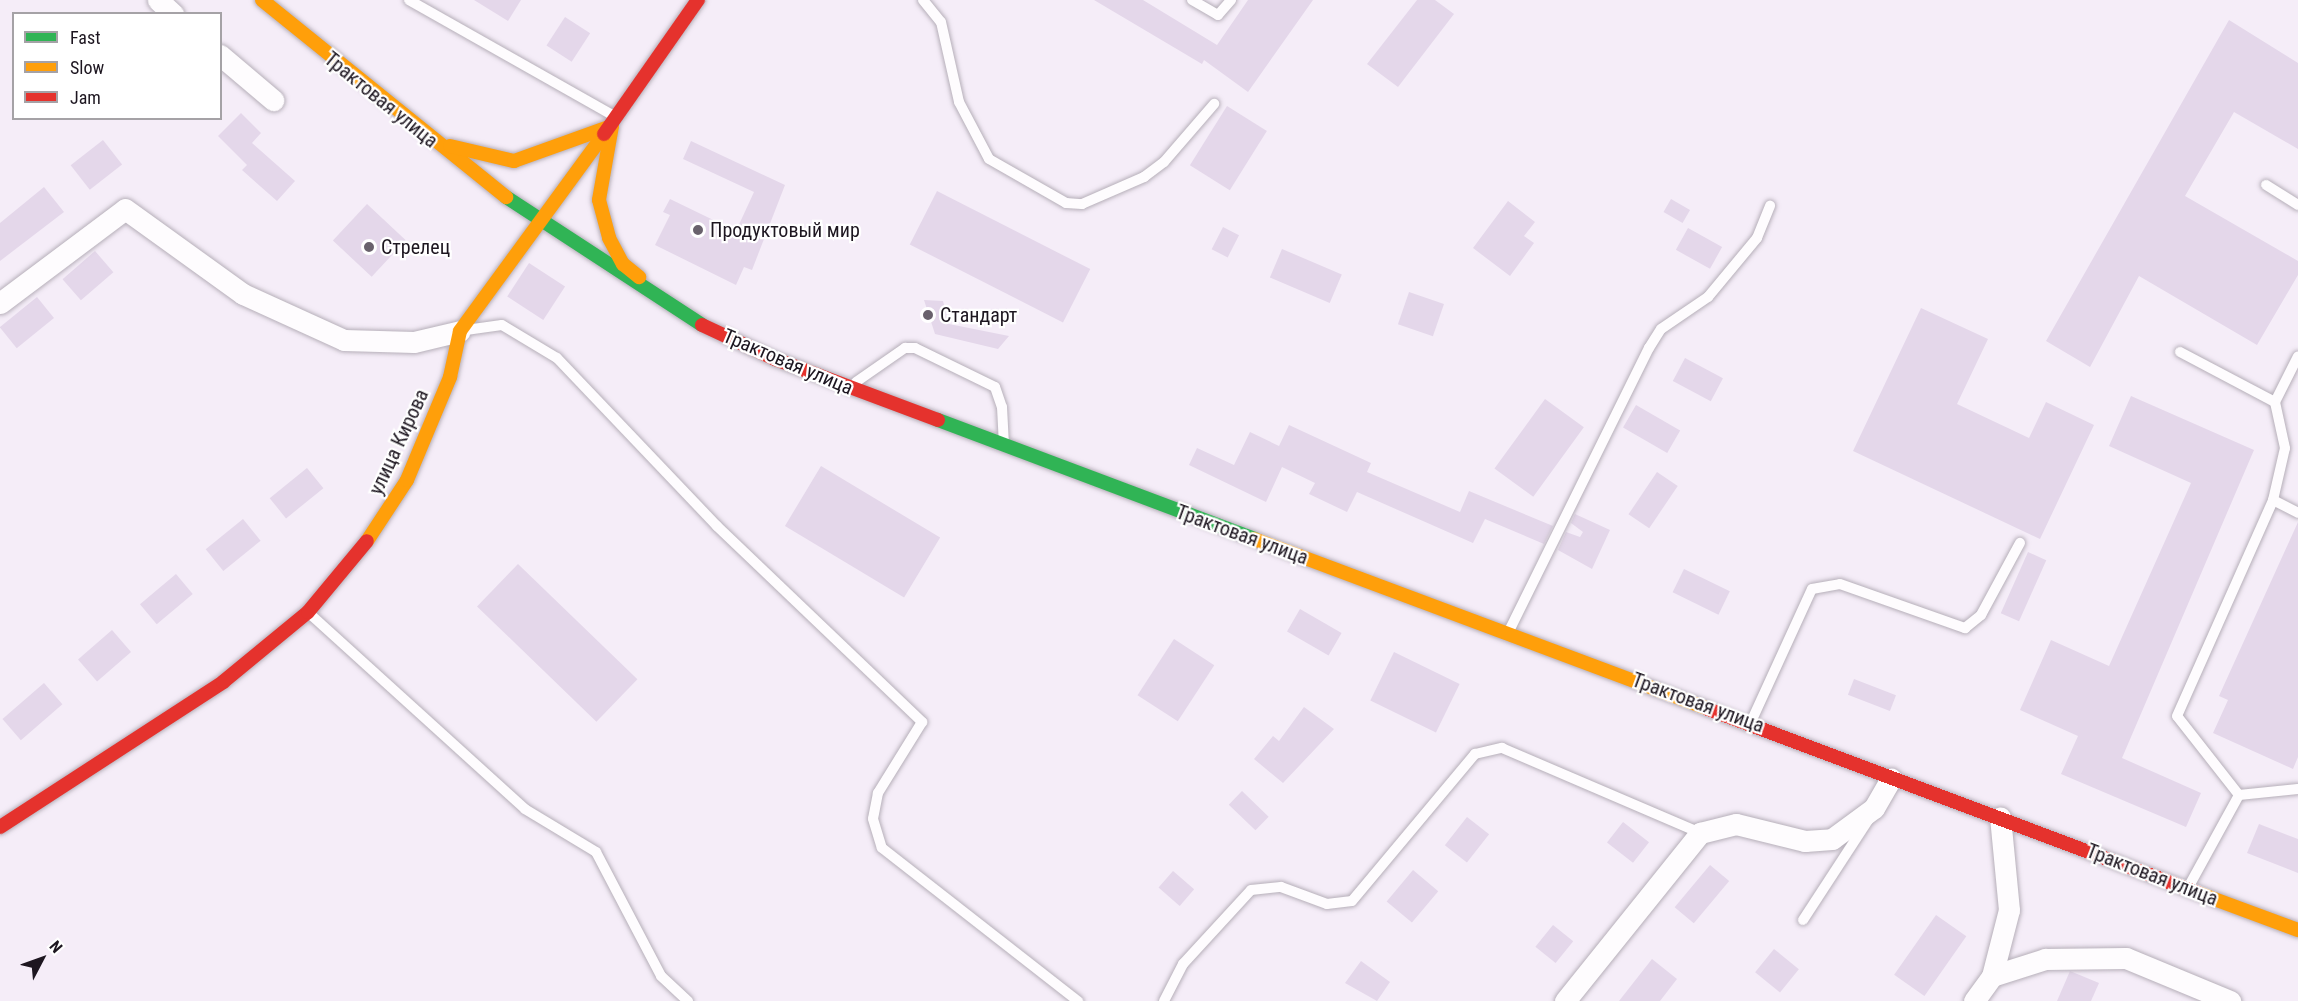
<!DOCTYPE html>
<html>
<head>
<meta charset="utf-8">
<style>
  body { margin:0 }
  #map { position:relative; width:2298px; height:1001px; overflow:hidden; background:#f5edf8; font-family:"Roboto Condensed",sans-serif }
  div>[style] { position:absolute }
  .building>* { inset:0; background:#e4d7ea; transform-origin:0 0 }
  .roads { filter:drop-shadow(0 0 2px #b6afb9) drop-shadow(0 0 2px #b6afb9) }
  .lane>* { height:10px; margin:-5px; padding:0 5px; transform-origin:5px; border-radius:5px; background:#fefcfe }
  .street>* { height:21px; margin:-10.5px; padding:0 10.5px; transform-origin:10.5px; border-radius:10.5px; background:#fefcfe }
  .fast>* { height:14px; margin:-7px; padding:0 7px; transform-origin:7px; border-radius:7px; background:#30b455 }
  .slow>* { height:14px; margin:-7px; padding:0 7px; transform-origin:7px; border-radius:7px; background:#ff9f0a }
  .jam>* { height:14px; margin:-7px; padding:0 7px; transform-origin:7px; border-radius:7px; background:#e5322d }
  .dots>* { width:16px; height:16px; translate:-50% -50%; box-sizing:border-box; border:3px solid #fff; border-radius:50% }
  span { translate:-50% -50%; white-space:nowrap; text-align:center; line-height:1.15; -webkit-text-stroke:4.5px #fff; paint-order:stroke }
  .street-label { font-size:20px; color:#1d1620 }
  .poi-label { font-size:20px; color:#1d1620 }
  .left { translate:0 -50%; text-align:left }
  .legend { position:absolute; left:12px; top:12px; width:210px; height:108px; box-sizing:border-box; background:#fff; border:2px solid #a5a2a6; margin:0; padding:8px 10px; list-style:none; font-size:18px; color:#1d1620 }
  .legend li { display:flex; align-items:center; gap:12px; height:30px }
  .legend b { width:30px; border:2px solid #a5a2a6 }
  .north { position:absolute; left:12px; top:929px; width:60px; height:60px; -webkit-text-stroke:4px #fff; paint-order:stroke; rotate:49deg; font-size:16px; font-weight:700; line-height:24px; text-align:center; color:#1d1620 }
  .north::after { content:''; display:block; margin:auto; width:21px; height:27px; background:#1d1620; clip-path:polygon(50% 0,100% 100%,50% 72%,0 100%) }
</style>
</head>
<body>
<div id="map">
  <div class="building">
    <div style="clip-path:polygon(474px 0,521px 0,508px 21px)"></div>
    <div style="clip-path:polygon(1094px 0,1143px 0,1217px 45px,1248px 0,1313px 0,1248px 92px,1204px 60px,1202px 64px)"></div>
    <div style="clip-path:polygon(1417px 0,1435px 0,1454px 14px,1398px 87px,1367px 64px)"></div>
    <div style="left:565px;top:17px;width:30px;height:34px;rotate:33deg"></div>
    <div style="clip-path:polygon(2229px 20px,2298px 63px,2298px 149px,2234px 112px,2185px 196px,2298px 261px,2298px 275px,2257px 345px,2139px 276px,2090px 367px,2046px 341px)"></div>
    <div style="left:1227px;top:106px;width:47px;height:70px;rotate:32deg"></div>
    <div style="clip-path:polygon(241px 113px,261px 133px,252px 143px,295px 181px,277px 201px,242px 170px,247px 165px,218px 136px)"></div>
    <div style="left:103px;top:140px;width:31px;height:41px;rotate:52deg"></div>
    <div style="clip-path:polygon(691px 141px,785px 185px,752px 270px,744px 267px,736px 285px,655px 245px,670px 215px,663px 212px,670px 199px,736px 231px,754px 192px,683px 159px)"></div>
    <div style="clip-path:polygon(44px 187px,64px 212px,0 261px,0 223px)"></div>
    <div style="left:937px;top:191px;width:172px;height:60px;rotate:27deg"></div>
    <div style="left:1671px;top:199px;width:22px;height:15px;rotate:30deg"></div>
    <div style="clip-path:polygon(1508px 201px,1535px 222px,1524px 236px,1534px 243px,1510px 276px,1473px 248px)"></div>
    <div style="left:367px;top:204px;width:53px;height:50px;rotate:43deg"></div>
    <div style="left:1223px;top:227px;width:18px;height:25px;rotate:27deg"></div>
    <div style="left:1688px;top:228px;width:39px;height:25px;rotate:29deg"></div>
    <div style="left:1282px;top:249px;width:65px;height:31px;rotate:23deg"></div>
    <div style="left:95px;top:251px;width:28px;height:43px;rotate:49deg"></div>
    <div style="left:529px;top:263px;width:43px;height:40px;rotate:33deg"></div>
    <div style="left:1409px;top:292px;width:37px;height:34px;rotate:19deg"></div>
    <div style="left:37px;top:297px;width:27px;height:48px;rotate:51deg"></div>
    <div style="clip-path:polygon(924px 300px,943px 301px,949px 324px,1009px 336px,998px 349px,935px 334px)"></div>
    <div style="clip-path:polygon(1921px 308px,1988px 339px,1957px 404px,2029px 438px,2046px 402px,2094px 425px,2040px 539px,1853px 451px)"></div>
    <div style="left:1685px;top:358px;width:43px;height:26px;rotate:28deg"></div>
    <div style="clip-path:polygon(2131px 396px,2254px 450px,2122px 758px,2201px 793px,2186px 827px,2061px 774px,2078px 736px,2020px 710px,2051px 640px,2109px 666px,2191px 483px,2109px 446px)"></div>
    <div style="left:1545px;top:399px;width:48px;height:86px;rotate:36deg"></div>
    <div style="left:1636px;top:405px;width:51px;height:26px;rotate:30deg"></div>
    <div style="clip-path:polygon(1289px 425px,1371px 463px,1367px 472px,1460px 512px,1469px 491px,1553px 526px,1544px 544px,1485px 519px,1473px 543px,1357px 492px,1347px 512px,1309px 494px,1315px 483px,1282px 467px,1266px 502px,1189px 465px,1197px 448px,1234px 465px,1250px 432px,1279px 446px)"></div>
    <div style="left:821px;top:466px;width:139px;height:70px;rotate:31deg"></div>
    <div style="left:307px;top:468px;width:26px;height:48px;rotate:51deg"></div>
    <div style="left:1657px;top:472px;width:25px;height:51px;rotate:34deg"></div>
    <div style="clip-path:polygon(1575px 514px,1610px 530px,1592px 569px,1558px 550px,1566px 532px,1580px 537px,1583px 532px,1571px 523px)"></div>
    <div style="left:243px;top:519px;width:28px;height:48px;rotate:51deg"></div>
    <div style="clip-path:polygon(2298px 522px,2298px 757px,2293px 769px,2213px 733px,2228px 700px,2219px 696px)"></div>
    <div style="left:2028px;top:552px;width:20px;height:67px;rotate:24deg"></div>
    <div style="left:518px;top:564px;width:166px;height:59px;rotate:44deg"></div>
    <div style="left:1684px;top:569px;width:51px;height:26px;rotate:26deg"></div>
    <div style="left:176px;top:574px;width:26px;height:47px;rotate:50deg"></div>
    <div style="left:1300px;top:609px;width:48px;height:26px;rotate:30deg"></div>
    <div style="left:112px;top:630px;width:29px;height:45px;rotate:49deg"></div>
    <div style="left:1174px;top:639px;width:48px;height:67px;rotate:33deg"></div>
    <div style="left:1394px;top:652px;width:73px;height:54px;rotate:26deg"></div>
    <div style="left:1854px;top:679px;width:45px;height:17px;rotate:21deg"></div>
    <div style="left:44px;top:683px;width:28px;height:55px;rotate:49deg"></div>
    <div style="clip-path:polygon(1304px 707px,1334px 729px,1283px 783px,1254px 759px,1273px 736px,1279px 741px)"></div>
    <div style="left:1242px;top:791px;width:37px;height:19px;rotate:44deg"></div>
    <div style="left:1467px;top:817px;width:28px;height:36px;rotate:38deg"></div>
    <div style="left:1623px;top:822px;width:33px;height:26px;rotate:38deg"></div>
    <div style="clip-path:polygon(2259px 824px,2298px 839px,2298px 873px,2247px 853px)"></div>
    <div style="left:1710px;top:865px;width:25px;height:55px;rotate:40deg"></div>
    <div style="left:1413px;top:870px;width:33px;height:41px;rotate:40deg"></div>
    <div style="left:1173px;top:871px;width:28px;height:22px;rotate:41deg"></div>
    <div style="left:1936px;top:915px;width:37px;height:73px;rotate:35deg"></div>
    <div style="left:1553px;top:925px;width:26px;height:28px;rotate:39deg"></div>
    <div style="left:1774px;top:949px;width:32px;height:30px;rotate:39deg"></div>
    <div style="clip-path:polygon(1652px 959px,1677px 979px,1660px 1001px,1619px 1001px)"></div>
    <div style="clip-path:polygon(1361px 961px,1390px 982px,1377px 1001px,1345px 983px)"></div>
    <div style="clip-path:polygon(2070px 971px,2099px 983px,2091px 1001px,2057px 1001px)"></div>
  </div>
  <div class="roads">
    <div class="lane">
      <div style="left:409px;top:0;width:236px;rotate:29.5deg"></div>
      <div style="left:923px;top:0;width:28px;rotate:51deg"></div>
      <div style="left:941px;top:22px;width:82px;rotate:77.3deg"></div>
      <div style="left:959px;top:102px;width:64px;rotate:62.2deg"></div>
      <div style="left:989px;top:159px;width:89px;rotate:29.7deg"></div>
      <div style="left:1066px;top:203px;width:16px;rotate:4deg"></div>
      <div style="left:1082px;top:204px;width:68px;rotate:-23.5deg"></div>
      <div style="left:1144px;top:177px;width:25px;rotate:-37deg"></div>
      <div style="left:1164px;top:162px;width:77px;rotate:-49.2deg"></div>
      <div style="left:1192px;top:0;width:30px;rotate:30deg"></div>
      <div style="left:1218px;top:15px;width:20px;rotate:-49deg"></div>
      <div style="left:2266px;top:185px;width:38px;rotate:32deg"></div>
      <div style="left:466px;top:330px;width:36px;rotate:-8deg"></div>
      <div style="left:502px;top:325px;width:64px;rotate:31deg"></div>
      <div style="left:557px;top:358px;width:232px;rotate:46.4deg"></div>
      <div style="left:717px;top:526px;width:284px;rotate:43.7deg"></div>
      <div style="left:922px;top:722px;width:84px;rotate:121.8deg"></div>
      <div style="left:878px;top:793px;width:26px;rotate:101deg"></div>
      <div style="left:873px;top:819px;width:30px;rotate:73deg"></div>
      <div style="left:882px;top:848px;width:249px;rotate:38deg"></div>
      <div style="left:2180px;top:352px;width:107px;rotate:27.8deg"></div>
      <div style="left:856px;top:382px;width:60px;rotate:-34.8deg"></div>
      <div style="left:905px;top:348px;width:10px"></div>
      <div style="left:915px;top:348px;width:89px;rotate:26deg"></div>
      <div style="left:995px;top:387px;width:21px;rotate:71deg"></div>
      <div style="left:1002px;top:407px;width:34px;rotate:87deg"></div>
      <div style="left:2273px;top:500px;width:53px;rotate:-77deg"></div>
      <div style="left:2285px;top:448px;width:47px;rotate:-102.3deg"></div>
      <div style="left:2275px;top:402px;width:51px;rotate:-63.4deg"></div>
      <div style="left:310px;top:614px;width:290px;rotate:42.2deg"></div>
      <div style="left:525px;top:809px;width:83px;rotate:31.2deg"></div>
      <div style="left:596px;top:852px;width:140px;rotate:62.3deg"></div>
      <div style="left:661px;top:976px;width:37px;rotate:43deg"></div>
      <div style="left:1509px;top:631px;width:316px;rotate:-63.7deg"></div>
      <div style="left:1649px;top:348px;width:22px;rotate:-58deg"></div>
      <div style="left:1661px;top:329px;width:57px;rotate:-34.2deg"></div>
      <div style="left:1708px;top:297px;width:77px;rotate:-50.3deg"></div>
      <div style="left:1757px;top:238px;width:35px;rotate:-68deg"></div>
      <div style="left:1751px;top:722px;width:146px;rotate:-65.4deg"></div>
      <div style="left:1812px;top:589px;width:28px;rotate:-10deg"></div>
      <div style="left:1840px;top:584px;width:133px;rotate:19.4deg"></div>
      <div style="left:1965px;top:628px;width:21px;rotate:-39deg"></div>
      <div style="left:1981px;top:615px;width:82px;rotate:-61.6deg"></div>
      <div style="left:2239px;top:795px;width:100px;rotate:-128.1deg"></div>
      <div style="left:2177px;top:716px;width:236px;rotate:-66deg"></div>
      <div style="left:2273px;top:500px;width:28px;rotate:27deg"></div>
      <div style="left:2239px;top:795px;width:59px;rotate:-5.8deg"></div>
      <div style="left:2189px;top:886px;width:104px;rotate:-61.2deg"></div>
      <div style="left:1803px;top:920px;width:130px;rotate:-56.9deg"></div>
      <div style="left:1164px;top:1001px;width:42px;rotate:-62.8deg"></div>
      <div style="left:1183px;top:964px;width:100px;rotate:-47.4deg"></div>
      <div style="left:1251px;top:890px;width:30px;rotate:-6deg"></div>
      <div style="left:1281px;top:887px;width:49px;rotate:20.3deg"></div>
      <div style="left:1327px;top:904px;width:25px;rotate:-7deg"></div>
      <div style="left:1352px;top:901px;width:192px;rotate:-50.1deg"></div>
      <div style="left:1475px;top:754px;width:28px;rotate:-13deg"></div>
      <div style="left:1502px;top:748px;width:215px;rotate:23.2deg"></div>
    </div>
    <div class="street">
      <div style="left:158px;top:0;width:21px;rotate:43deg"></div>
      <div style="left:220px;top:55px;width:70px;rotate:40.3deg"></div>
      <div style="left:0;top:303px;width:156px;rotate:-36.9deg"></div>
      <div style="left:125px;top:209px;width:145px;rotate:35.8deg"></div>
      <div style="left:243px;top:294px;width:111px;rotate:24.5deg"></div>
      <div style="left:344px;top:340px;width:70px;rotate:1.6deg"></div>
      <div style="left:414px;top:342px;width:47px;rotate:-13.4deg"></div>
      <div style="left:1992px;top:976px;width:68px;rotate:-75.6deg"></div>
      <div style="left:2009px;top:910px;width:93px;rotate:-95.5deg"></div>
      <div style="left:1565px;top:1001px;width:216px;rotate:-51.2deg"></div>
      <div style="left:1700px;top:833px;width:37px;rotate:-14deg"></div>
      <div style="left:1736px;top:824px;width:71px;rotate:13.8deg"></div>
      <div style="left:1805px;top:841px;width:27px;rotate:-4deg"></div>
      <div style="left:1832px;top:839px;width:52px;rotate:-36.4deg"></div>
      <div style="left:1874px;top:808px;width:34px;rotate:-60deg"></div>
      <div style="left:1974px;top:1001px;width:31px;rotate:-54deg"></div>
      <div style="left:1992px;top:976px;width:56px;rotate:-17.8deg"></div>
      <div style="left:2045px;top:959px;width:81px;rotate:-0.7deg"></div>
      <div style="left:2126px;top:958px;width:113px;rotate:22.5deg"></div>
    </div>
    <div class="fast">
      <div style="left:506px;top:197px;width:234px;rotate:33.1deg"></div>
      <div style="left:938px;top:420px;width:338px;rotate:20.6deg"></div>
    </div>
    <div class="slow">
      <div style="left:262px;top:0;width:314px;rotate:38.9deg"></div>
      <div style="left:450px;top:146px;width:66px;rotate:13.2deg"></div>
      <div style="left:514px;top:161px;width:104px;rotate:-19.7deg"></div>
      <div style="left:612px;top:126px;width:75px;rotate:100deg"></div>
      <div style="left:599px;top:200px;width:39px;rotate:75deg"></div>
      <div style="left:609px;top:238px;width:30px;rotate:62deg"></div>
      <div style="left:623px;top:264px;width:21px;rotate:39deg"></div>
      <div style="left:1254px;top:539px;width:485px;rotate:20.5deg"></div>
      <div style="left:367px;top:541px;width:73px;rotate:-56.7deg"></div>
      <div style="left:407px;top:480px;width:112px;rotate:-67.3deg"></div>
      <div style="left:450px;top:377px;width:47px;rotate:-77.7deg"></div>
      <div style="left:460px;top:331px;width:244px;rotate:-53.8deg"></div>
      <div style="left:2198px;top:893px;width:107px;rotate:20.3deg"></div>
    </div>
    <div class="jam">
      <div style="left:604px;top:134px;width:164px;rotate:-55deg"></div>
      <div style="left:702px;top:325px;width:81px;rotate:25deg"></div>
      <div style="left:775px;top:359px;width:174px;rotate:20.5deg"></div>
      <div style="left:1708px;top:709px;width:523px;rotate:20.58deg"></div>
      <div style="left:0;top:827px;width:266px;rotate:-33deg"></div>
      <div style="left:223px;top:682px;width:110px;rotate:-39.5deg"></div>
      <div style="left:308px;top:612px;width:92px;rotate:-50.3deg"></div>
    </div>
  </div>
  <div class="dots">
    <div style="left:698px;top:230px;background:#69616c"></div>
    <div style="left:369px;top:247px;background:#69616c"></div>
    <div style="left:928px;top:315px;background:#69616c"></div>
  </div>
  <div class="street-label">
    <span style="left:381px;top:100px;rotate:39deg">Трактовая улица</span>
    <span style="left:788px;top:362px;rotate:23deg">Трактовая улица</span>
    <span style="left:399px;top:442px;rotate:-65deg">улица Кирова</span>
    <span style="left:1242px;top:535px;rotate:20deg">Трактовая улица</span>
    <span style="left:1698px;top:703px;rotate:20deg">Трактовая улица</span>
    <span style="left:2152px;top:875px;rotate:21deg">Трактовая улица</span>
  </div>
  <div class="poi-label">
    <span class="left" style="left:710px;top:230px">Продуктовый мир</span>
    <span class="left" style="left:381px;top:247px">Стрелец</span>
    <span class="left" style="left:940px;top:315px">Стандарт</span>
  </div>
  <ul class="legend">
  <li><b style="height:8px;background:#30b455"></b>Fast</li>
  <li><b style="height:8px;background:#ff9f0a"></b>Slow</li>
  <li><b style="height:8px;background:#e5322d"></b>Jam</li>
  </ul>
  <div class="north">N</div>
</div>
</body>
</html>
